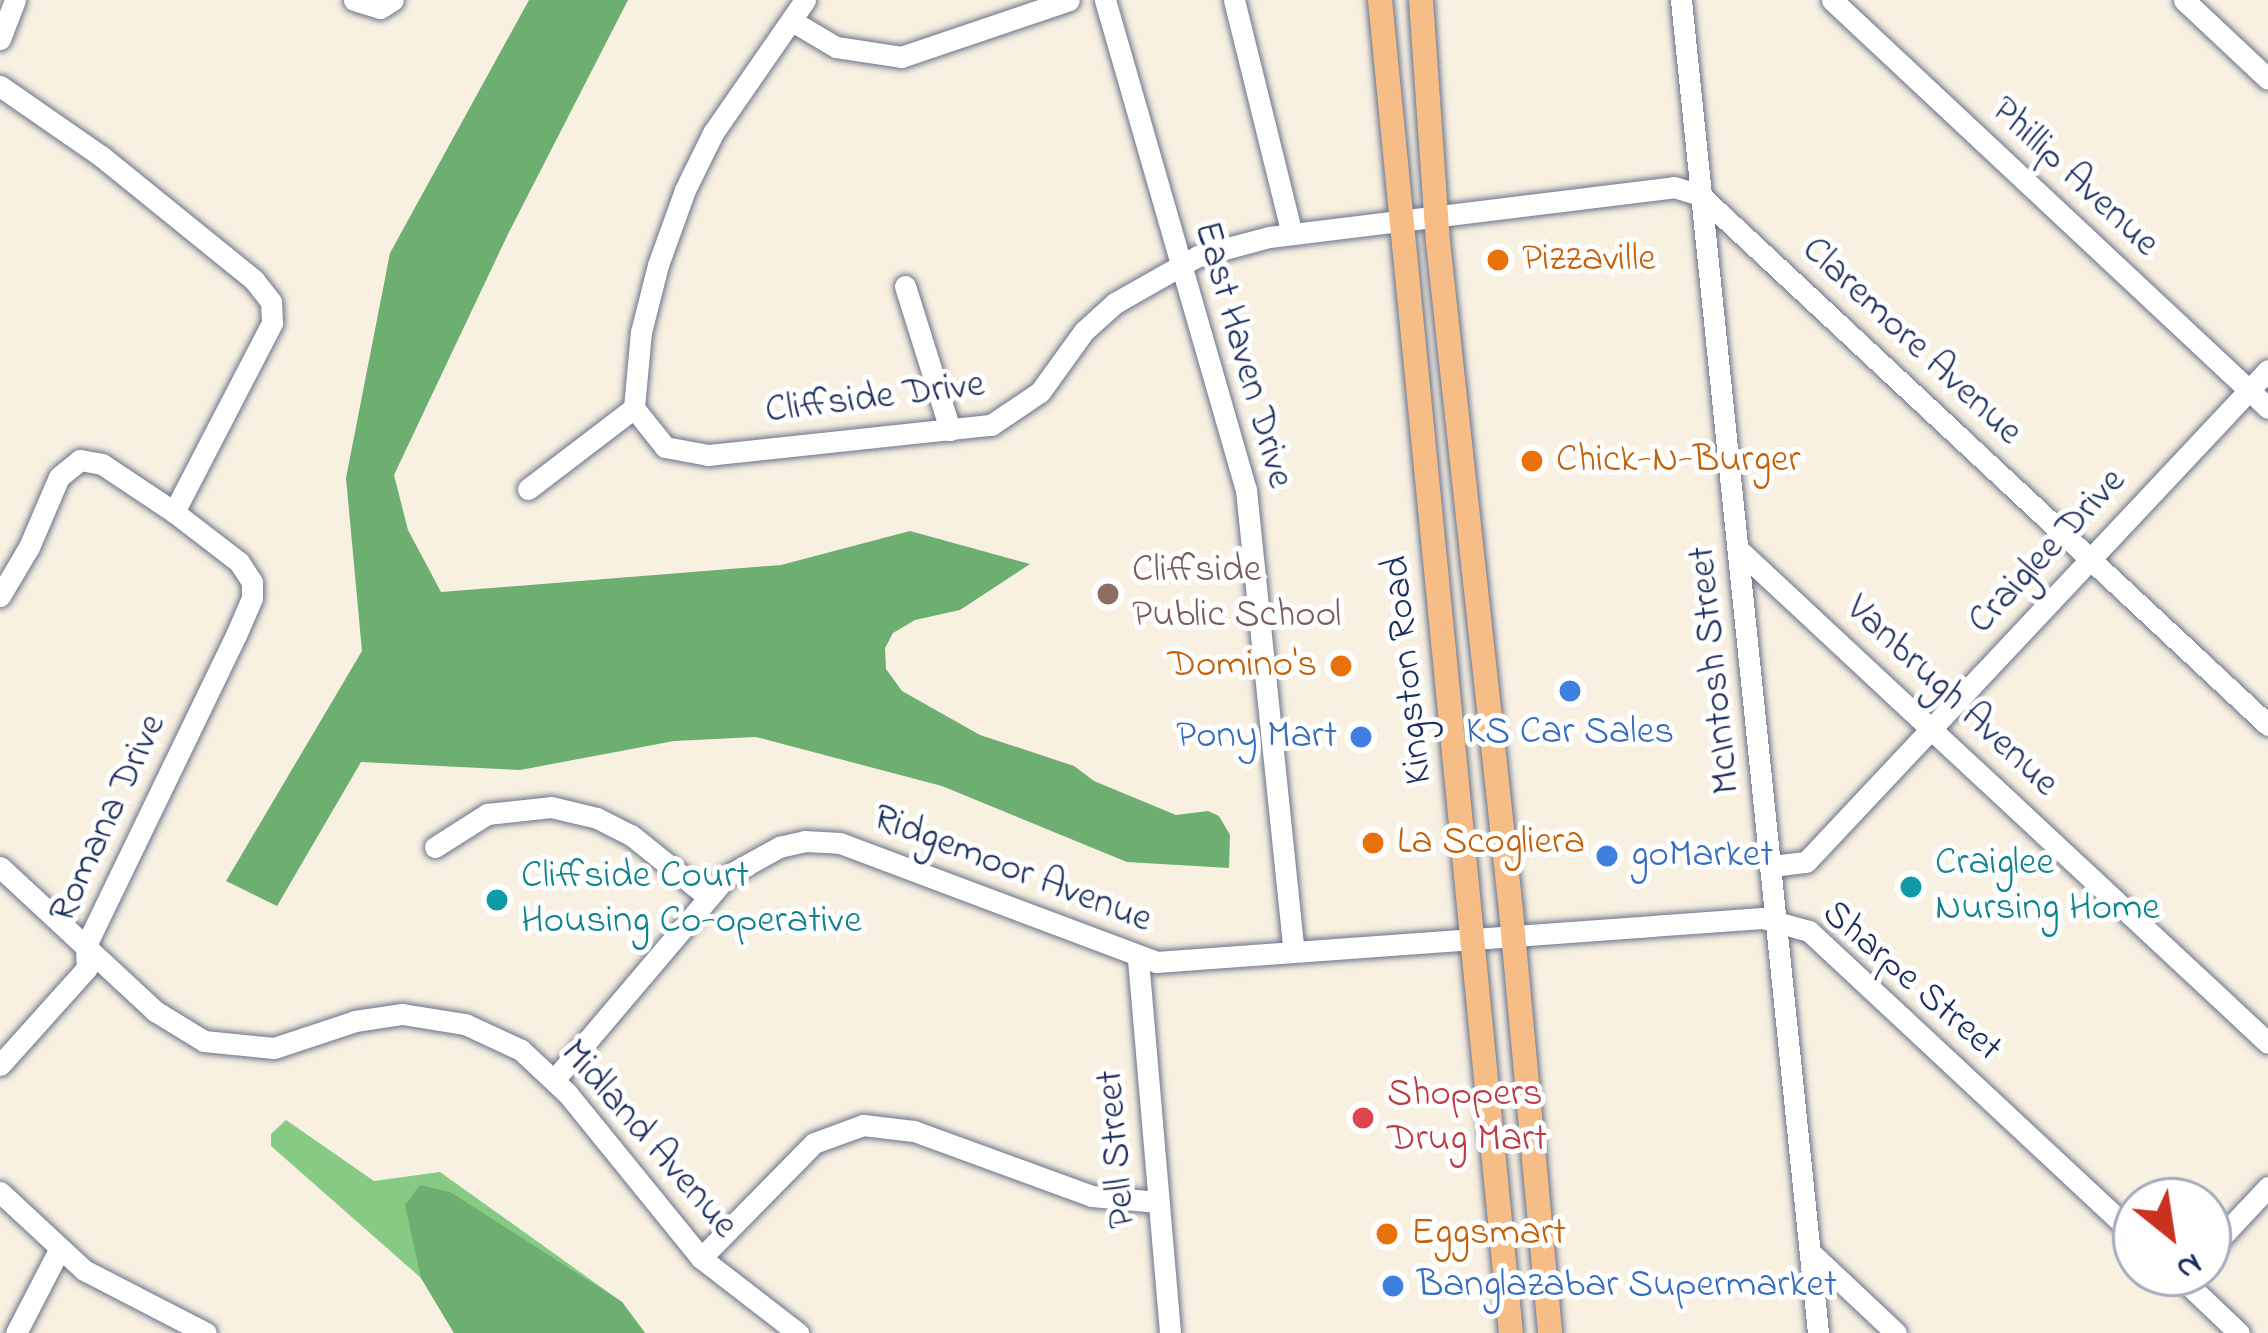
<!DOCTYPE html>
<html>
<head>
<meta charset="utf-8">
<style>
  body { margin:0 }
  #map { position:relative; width:2268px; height:1333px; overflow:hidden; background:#f8f0e1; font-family:"Indie Flower",sans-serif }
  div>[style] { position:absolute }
  .green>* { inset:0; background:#87ca83 }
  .forest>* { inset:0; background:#6dae71 }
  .roads { filter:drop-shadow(0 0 3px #68738c) drop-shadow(0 0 3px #68738c) }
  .minor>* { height:21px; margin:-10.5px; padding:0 10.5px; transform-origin:10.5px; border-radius:10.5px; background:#fff }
  .major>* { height:24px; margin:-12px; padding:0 12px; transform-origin:12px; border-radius:12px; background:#f6be86 }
  .dots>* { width:33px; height:33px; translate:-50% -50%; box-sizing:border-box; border:6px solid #fff; border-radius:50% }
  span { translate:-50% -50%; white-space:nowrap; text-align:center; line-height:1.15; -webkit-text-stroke:10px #fff; paint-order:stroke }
  .street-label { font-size:39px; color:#1b2f5e }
  .food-label { font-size:39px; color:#c56008 }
  .left { translate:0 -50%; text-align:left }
  .right { translate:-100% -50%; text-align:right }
  .education-label { font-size:39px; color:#785e54 }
  .shop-label { font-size:39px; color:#366cbe }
  .culture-label { font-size:39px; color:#0d838f }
  .health-label { font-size:39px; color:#be3a42 }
  .north { position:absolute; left:2112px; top:1177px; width:120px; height:120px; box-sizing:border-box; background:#fff; border:3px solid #a4acbf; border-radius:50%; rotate:150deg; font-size:33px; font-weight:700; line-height:48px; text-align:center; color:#1b2f5e }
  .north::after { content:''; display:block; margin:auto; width:42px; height:54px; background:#c8321e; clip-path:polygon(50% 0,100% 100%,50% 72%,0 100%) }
</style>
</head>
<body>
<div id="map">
  <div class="green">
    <div style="clip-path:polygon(286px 1120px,374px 1181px,440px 1172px,622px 1302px,645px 1333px,454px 1333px,421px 1278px,271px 1146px,271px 1134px)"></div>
  </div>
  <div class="forest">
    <div style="clip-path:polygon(529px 0,628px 0,508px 234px,394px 475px,408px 530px,441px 592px,781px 565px,910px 531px,1030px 564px,960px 610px,915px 620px,893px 633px,885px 648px,886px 669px,902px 691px,980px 735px,1074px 766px,1094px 781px,1176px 815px,1208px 811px,1219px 816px,1230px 835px,1229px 868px,1127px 862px,942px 786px,756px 737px,674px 741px,520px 770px,361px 762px,277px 906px,226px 881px,362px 651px,346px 478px,390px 253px)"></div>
    <div style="clip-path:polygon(420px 1185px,450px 1192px,622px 1302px,645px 1333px,454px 1333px,421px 1278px,405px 1205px)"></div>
  </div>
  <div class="roads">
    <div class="minor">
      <div style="left:354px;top:0;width:27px;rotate:17deg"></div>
      <div style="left:380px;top:8px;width:15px;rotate:-32deg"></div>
      <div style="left:805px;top:0;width:162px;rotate:124.7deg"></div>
      <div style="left:713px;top:133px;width:64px;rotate:116.2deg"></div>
      <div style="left:685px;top:190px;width:80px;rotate:109.8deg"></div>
      <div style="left:658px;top:265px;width:69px;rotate:104.2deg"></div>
      <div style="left:641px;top:332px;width:76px;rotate:95.3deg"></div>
      <div style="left:634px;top:408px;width:50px;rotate:51.5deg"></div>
      <div style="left:665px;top:447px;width:44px;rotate:10.5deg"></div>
      <div style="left:708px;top:455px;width:285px;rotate:-6.1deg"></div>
      <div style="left:991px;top:425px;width:59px;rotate:-34deg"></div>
      <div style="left:1040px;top:392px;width:75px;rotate:-54.2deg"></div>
      <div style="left:1084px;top:331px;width:42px;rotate:-42.1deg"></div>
      <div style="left:1115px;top:303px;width:95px;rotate:-29.5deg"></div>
      <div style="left:1198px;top:256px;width:73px;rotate:-15deg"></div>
      <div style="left:1269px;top:237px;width:408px;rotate:-7deg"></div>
      <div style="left:1674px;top:187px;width:27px;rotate:17deg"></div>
      <div style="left:1700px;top:195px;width:777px;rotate:43.02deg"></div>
      <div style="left:1105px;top:0;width:510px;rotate:73.95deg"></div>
      <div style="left:1246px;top:490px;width:463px;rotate:84.1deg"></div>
      <div style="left:1234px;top:0;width:241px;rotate:76.1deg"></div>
      <div style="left:1681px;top:0;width:1340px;rotate:84.13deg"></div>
      <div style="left:1832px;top:0;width:597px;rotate:43.1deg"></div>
      <div style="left:2184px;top:0;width:115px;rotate:43.2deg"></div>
      <div style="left:792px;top:21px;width:51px;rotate:30.6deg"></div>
      <div style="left:836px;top:47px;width:66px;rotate:8.7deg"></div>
      <div style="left:901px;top:57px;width:177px;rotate:-18.7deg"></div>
      <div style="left:0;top:39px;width:42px;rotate:-69deg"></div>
      <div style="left:0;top:86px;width:123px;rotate:34.7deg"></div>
      <div style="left:101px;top:156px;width:197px;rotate:39deg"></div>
      <div style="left:254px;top:280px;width:28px;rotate:52deg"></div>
      <div style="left:271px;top:302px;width:21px;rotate:87deg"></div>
      <div style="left:272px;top:323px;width:213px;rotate:117.4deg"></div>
      <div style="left:905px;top:286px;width:151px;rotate:72.6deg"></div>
      <div style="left:528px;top:489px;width:133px;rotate:-37.4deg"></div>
      <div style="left:1741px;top:552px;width:720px;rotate:42.97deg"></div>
      <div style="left:0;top:596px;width:57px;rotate:-59.4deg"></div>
      <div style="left:29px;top:547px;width:76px;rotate:-66.8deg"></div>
      <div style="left:59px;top:477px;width:27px;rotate:-39deg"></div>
      <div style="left:80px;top:460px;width:22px;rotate:10deg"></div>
      <div style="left:102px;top:464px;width:87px;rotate:33.7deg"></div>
      <div style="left:174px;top:512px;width:82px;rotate:37.6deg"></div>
      <div style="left:239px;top:562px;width:24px;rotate:57deg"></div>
      <div style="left:252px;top:582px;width:16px;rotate:90deg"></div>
      <div style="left:252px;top:598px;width:40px;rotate:113.4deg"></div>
      <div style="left:236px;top:635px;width:344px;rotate:115.8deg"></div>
      <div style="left:86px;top:945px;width:23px;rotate:88deg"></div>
      <div style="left:87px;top:968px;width:130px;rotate:131.9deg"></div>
      <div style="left:435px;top:847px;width:62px;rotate:-32.4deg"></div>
      <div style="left:487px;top:814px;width:64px;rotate:-6.2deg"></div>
      <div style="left:551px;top:807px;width:47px;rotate:13.4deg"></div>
      <div style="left:597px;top:818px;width:38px;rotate:27deg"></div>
      <div style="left:631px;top:835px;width:99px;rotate:38.8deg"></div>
      <div style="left:1772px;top:866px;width:34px;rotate:-7deg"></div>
      <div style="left:1806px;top:862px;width:675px;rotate:-46.8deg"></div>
      <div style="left:0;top:867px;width:212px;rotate:42.9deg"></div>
      <div style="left:155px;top:1011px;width:57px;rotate:31.5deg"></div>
      <div style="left:204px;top:1041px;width:70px;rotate:5.7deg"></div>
      <div style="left:274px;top:1048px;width:85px;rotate:-18.4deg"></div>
      <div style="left:355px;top:1021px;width:48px;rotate:-8.5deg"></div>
      <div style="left:402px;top:1014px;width:64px;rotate:9deg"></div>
      <div style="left:465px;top:1024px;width:62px;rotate:24.9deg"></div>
      <div style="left:521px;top:1050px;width:63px;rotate:43.1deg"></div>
      <div style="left:567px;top:1093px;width:213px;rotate:50.9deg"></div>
      <div style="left:701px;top:1258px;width:123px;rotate:37.7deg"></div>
      <div style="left:1138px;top:959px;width:375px;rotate:85.1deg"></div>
      <div style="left:554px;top:1080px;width:267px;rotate:-49.7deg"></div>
      <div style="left:727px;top:876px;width:60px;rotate:-29.1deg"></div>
      <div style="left:779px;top:847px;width:26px;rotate:-13deg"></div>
      <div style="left:804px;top:841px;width:36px;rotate:3deg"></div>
      <div style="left:840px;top:843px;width:338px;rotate:20.6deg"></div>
      <div style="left:1156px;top:962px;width:608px;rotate:-4.15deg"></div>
      <div style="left:1762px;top:918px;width:49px;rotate:15.5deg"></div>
      <div style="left:1809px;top:931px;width:447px;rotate:43deg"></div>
      <div style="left:0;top:1192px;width:115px;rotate:42.9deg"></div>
      <div style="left:84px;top:1270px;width:137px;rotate:27.3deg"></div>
      <div style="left:2208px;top:1251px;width:88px;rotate:-46.8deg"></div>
      <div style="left:1810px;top:1252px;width:118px;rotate:43.3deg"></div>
      <div style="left:701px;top:1258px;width:161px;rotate:-45.5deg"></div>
      <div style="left:814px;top:1143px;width:52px;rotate:-20.2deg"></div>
      <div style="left:863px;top:1125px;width:51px;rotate:6.7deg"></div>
      <div style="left:914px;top:1131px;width:189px;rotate:20.1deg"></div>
      <div style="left:1092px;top:1196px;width:66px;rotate:5.2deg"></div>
      <div style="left:2176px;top:1273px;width:87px;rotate:43.6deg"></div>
      <div style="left:16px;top:1333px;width:93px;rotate:-62.6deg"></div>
    </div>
    <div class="major">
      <div style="left:1380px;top:0;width:1339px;rotate:84.39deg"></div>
      <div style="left:1421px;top:0;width:243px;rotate:86deg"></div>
      <div style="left:1438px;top:242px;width:673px;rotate:83.77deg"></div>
      <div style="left:1511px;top:911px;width:424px;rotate:84.7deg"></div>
    </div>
  </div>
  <div class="dots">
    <div style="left:1498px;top:260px;background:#e8710a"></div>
    <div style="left:1532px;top:461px;background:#e8710a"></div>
    <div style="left:1108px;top:594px;background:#8d6e63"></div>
    <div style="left:1341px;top:666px;background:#e8710a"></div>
    <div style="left:1570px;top:691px;background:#3f7fe0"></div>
    <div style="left:1361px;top:737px;background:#3f7fe0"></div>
    <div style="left:1373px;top:843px;background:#e8710a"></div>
    <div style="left:1607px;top:856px;background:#3f7fe0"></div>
    <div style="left:1911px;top:887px;background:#0f9aa8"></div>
    <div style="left:497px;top:900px;background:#0f9aa8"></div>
    <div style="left:1363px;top:1118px;background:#e0444e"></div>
    <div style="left:1387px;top:1234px;background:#e8710a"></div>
    <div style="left:1393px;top:1286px;background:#3f7fe0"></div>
  </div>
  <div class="street-label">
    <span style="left:2074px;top:178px;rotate:43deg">Phillip Avenue</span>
    <span style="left:1911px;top:342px;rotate:43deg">Claremore Avenue</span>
    <span style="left:1242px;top:355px;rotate:74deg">East Haven Drive</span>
    <span style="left:875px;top:399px;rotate:-7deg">Cliffside Drive</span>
    <span style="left:2048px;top:552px;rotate:-47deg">Craiglee Drive</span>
    <span style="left:1409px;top:670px;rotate:-96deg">Kingston Road</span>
    <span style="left:1716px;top:670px;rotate:-96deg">McIntosh Street</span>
    <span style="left:1951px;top:697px;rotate:43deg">Vanbrugh Avenue</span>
    <span style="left:109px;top:819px;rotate:-65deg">Romana Drive</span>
    <span style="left:1012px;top:870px;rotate:21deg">Ridgemoor Avenue</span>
    <span style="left:1911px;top:982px;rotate:41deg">Sharpe Street</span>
    <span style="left:648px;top:1140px;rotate:49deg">Midland Avenue</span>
    <span style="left:1118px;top:1149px;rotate:-95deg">Pell Street</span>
  </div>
  <div class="food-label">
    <span class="left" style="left:1522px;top:260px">Pizzaville</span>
    <span class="left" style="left:1556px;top:461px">Chick-N-Burger</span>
    <span class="right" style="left:1317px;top:666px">Domino's</span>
    <span class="left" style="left:1397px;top:843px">La Scogliera</span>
    <span class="left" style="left:1411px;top:1234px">Eggsmart</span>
  </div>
  <div class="education-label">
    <span class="left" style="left:1132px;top:594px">Cliffside<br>Public School</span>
  </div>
  <div class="shop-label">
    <span style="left:1570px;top:733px">KS Car Sales</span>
    <span class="right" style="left:1337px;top:737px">Pony Mart</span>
    <span class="left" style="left:1631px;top:856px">goMarket</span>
    <span class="left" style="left:1417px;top:1286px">Banglazabar Supermarket</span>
  </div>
  <div class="culture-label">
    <span class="left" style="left:1935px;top:887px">Craiglee<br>Nursing Home</span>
    <span class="left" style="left:521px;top:900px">Cliffside Court<br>Housing Co-operative</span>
  </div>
  <div class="health-label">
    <span class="left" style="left:1387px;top:1118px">Shoppers<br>Drug Mart</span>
  </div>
  <div class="north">N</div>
</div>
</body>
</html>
